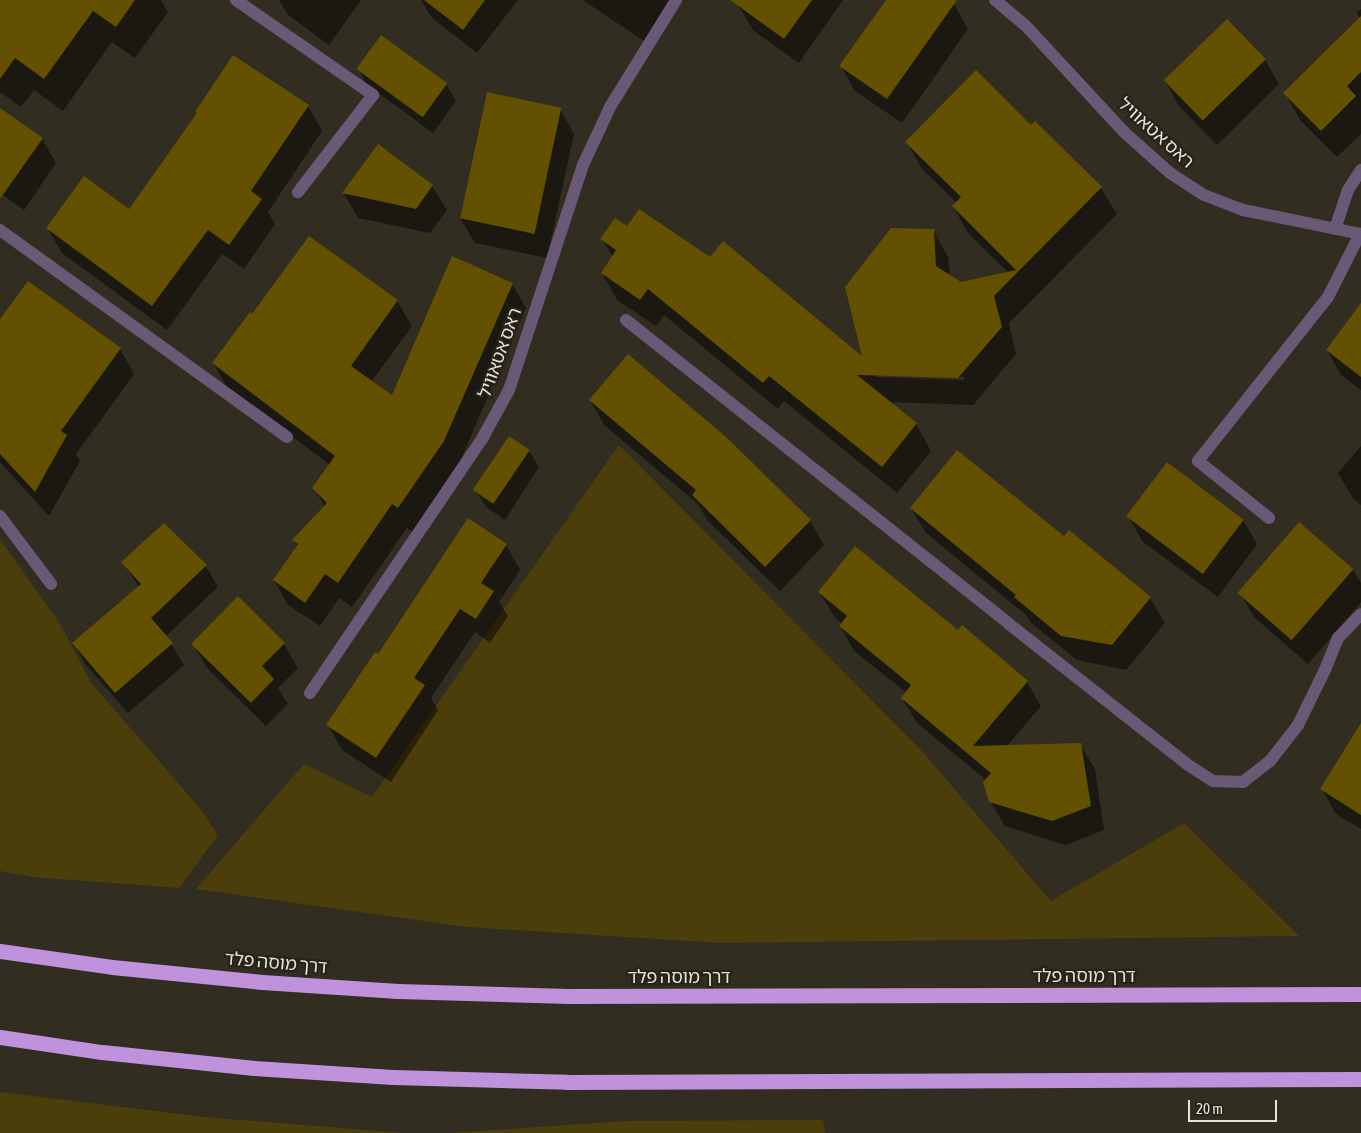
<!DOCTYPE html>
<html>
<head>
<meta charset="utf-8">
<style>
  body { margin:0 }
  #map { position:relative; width:1361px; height:1133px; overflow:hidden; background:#312d21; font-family:"Asap Condensed","Noto Sans Hebrew",sans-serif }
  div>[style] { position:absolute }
  .green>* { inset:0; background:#4c3e0b }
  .shadow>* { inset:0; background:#0007 }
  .building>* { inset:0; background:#635000; transform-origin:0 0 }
  .minor>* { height:12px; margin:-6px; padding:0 6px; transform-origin:6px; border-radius:6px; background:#6a5976 }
  .highway>* { height:15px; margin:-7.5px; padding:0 7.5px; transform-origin:7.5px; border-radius:7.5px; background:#bf92db }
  span { translate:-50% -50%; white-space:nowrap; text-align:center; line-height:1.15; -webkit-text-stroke:4.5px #272318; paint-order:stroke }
  .street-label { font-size:18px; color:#e5e3db }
  .scale { position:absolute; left:1188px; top:1100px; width:89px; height:22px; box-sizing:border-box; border:2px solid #e5e3db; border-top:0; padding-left:6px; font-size:15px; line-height:18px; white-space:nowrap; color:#e5e3db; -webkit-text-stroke:4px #272318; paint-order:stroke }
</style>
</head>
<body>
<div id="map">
  <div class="green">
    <div style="clip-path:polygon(619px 445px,919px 748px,1051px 901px,1184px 823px,1299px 936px,720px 943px,467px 927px,196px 889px,304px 764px,372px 797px)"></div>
    <div style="clip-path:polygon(0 539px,60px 624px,92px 684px,199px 807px,218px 835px,179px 888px,33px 877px,0 871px)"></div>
    <div style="clip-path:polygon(0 1092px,204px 1117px,403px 1133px,0 1133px)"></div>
    <div style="clip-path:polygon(823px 1120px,825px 1133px,450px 1133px,625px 1121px)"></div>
  </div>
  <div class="shadow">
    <div style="clip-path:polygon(0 0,161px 0,168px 12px,135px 58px,112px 42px,63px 111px,34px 90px,21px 107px,0 92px)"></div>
    <div style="clip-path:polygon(279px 0,361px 0,329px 45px,288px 15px)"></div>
    <div style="clip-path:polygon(421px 0,518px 0,477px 53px,432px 18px)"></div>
    <div style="clip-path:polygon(583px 0,679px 0,648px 44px)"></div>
    <div style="clip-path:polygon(742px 0,843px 0,799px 63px,753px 30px,738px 5px)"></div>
    <div style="clip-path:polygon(887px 0,948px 0,954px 4px,968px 29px,902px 123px,855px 91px,841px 66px)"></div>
    <div style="clip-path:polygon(1361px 9px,1361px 134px,1337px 157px,1300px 120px,1285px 93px,1360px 19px,1357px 13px)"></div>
    <div style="clip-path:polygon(381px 37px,446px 84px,456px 101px,433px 133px,367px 85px,358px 69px)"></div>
    <div style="clip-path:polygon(1265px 60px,1279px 84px,1217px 145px,1179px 106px,1165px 81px)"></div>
    <div style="clip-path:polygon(308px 106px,322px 131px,268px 212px,275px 224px,244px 269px,222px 254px,167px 330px,62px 253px,48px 229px,129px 211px,198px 114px)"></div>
    <div style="clip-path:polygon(560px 109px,574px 134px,547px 258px,475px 243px,460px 218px)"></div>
    <div style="clip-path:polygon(0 110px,42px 139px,56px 163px,24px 210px,0 193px)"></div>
    <div style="clip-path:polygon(evenodd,1035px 123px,1101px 188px,1117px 214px,1009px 323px,1016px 354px,973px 405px,888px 402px,916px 424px,931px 451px,897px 493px,784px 401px,778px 409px,664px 315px,656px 326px,617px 300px,602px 273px,613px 257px,602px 239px,864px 359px,933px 230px,948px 257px,950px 276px,961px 283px,1009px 273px,968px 233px,953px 206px,957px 203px,922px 169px,907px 142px,1031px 127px,1035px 123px,875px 375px,964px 377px,964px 380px,875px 377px,875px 375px)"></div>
    <div style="clip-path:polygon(378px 146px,432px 186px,447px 210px,430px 233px,358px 218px,344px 194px)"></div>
    <div style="clip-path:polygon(309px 238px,397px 301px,412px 326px,371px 382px,393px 397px,512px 284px,526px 308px,458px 466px,413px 532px,407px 528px,352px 607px,339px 598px,320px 626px,288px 605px,274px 580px,297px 547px,294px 540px,325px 507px,314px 488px,330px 465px,227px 387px,213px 363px,253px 316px)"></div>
    <div style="clip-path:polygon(1361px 305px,1361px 390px,1341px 375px,1327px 350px)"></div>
    <div style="clip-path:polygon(0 322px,120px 349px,134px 374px,76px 454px,80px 461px,49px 516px,0 462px)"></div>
    <div style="clip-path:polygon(590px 400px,725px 438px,810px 521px,824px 545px,780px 591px,707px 520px,698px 504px,604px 425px)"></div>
    <div style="clip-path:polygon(1361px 446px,1361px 505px,1353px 498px,1338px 473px)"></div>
    <div style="clip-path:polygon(529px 451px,539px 467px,505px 520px,486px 507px,476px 491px)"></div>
    <div style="clip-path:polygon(911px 508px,1064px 538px,1069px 532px,1150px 598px,1165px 623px,1126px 670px,1077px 660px,1030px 622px,1026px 615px,926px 533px)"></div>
    <div style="clip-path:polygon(1129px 518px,1243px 520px,1257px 544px,1218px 597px,1143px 542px)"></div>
    <div style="clip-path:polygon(1299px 524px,1353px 570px,1361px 583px,1361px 602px,1308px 664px,1254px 617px,1240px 593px)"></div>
    <div style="clip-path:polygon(506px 545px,520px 570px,499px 602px,508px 616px,490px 643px,475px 632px,431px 698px,438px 710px,391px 782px,342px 750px,328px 725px)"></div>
    <div style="clip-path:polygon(123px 562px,206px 566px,218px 587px,166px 636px,184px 665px,128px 713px,86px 665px,74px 644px,139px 587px)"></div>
    <div style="clip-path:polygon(819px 592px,958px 632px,1027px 682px,1041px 706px,1007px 746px,1080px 744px,1095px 769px,1104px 830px,1066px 845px,1005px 826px,990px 801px,986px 780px,917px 723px,902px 698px,907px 693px,854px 651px,840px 626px,842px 624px,834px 616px)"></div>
    <div style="clip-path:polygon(193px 644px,284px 644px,298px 668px,278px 688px,288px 704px,266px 726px,207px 668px)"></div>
    <div style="clip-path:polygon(1361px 736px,1361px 829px,1336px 814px,1322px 789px)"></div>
  </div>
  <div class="building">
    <div style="clip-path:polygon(0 0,135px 0,116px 27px,93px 11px,44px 79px,15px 58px,0 79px)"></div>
    <div style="clip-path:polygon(424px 0,485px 0,463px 30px)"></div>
    <div style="clip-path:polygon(730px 0,812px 0,784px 39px)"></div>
    <div style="clip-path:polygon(886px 0,957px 0,887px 99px,839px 66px)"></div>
    <div style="clip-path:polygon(1361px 16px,1361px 72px,1347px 86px,1356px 96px,1321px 131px,1283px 93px)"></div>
    <div style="left:1227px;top:19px;width:56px;height:88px;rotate:46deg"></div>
    <div style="left:381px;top:35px;width:82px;height:42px;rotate:36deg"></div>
    <div style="clip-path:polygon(233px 55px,309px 105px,251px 191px,262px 199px,229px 245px,208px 230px,152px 306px,46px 228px,84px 176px,129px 209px,197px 113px,195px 112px)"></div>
    <div style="clip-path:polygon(976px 70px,1031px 125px,1035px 121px,1102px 187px,994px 296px,1002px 327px,958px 378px,857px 375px,917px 423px,882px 467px,769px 376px,763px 383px,648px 289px,640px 300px,601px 273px,616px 250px,600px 239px,615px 218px,627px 226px,639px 209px,710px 257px,723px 241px,862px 356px,845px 287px,891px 228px,934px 229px,936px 266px,961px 282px,1016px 270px,952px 206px,961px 197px,905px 142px)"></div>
    <div style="left:487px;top:92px;width:76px;height:129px;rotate:12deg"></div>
    <div style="clip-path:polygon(0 108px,43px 138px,0 199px)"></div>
    <div style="clip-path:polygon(378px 144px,433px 185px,416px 209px,342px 193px)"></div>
    <div style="clip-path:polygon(309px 236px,398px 300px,351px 366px,392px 395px,452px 256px,513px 283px,444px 441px,398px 508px,392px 504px,338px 583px,325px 574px,305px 603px,273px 580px,298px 544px,292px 540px,327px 503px,312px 488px,335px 456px,212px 363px,250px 312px,252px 314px)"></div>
    <div style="clip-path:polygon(28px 281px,121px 348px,61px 431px,67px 435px,35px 492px,0 454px,0 319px)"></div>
    <div style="clip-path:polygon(1361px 303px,1361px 377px,1326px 350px)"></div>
    <div style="clip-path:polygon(628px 354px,726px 437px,811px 520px,765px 567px,692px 495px,696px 490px,589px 400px)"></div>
    <div style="left:509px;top:436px;width:25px;height:65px;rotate:34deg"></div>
    <div style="clip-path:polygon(957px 450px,1064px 536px,1069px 530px,1151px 597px,1112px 645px,1061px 636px,1014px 597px,1016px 595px,910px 508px)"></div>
    <div style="left:1167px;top:462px;width:96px;height:68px;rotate:37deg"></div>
    <div style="clip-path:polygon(468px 518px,507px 544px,481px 583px,494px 591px,476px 619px,460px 609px,414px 678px,425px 685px,376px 758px,326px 725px,375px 652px,378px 654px)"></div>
    <div style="left:1299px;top:522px;width:72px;height:94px;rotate:41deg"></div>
    <div style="clip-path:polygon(164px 523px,207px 565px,151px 618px,173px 643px,115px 693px,72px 643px,141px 584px,121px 562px)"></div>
    <div style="clip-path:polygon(855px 546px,958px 630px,962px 625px,1028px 681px,973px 746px,1081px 743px,1091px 806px,1052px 821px,989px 802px,983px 782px,991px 773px,901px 698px,911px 685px,839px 626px,847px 616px,818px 592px)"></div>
    <div style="clip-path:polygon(238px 596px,285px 643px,262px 666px,274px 679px,251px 703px,191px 644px)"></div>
    <div style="clip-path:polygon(1361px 723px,1361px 815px,1320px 789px)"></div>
  </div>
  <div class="minor">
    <div style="left:236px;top:0;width:167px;rotate:34.7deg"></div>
    <div style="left:373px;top:95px;width:123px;rotate:127.7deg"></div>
    <div style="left:995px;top:0;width:39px;rotate:40deg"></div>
    <div style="left:1025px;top:25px;width:146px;rotate:47.2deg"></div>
    <div style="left:1124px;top:132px;width:62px;rotate:41.7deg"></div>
    <div style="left:1170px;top:173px;width:40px;rotate:32.9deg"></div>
    <div style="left:1204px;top:195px;width:42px;rotate:21deg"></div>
    <div style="left:1243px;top:210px;width:120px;rotate:11.5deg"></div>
    <div style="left:1335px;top:229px;width:41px;rotate:-71.6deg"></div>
    <div style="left:1348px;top:190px;width:24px;rotate:-57deg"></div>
    <div style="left:0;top:230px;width:354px;rotate:35.8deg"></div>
    <div style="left:626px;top:320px;width:489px;rotate:38.4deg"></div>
    <div style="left:1009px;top:624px;width:228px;rotate:38.2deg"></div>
    <div style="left:1188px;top:765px;width:30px;rotate:33deg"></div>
    <div style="left:1213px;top:781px;width:30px;rotate:2deg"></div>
    <div style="left:1243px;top:782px;width:34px;rotate:-38deg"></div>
    <div style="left:1270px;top:761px;width:46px;rotate:-52.1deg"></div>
    <div style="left:1298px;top:725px;width:61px;rotate:-63.9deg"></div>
    <div style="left:1325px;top:670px;width:35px;rotate:-68deg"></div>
    <div style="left:1338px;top:638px;width:33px;rotate:-46deg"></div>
    <div style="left:0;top:516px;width:85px;rotate:53.1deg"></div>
    <div style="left:1269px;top:518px;width:91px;rotate:-141.2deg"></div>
    <div style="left:1198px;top:461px;width:209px;rotate:-51.6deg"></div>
    <div style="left:1328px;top:297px;width:71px;rotate:-63.1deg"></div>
    <div style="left:310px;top:693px;width:309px;rotate:-55.9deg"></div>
    <div style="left:483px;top:437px;width:54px;rotate:-61deg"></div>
    <div style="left:509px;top:390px;width:237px;rotate:-71.8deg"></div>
    <div style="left:583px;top:165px;width:64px;rotate:-65deg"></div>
    <div style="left:610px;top:107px;width:126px;rotate:-58.3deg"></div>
  </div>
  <div class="highway">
    <div style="left:0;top:951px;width:113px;rotate:8.1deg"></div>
    <div style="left:112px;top:967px;width:151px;rotate:5.7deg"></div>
    <div style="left:262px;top:982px;width:136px;rotate:3.8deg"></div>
    <div style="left:398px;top:991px;width:171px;rotate:1.7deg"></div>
    <div style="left:569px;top:996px;width:792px;rotate:-0.14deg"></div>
    <div style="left:0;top:1037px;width:103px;rotate:8.4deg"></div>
    <div style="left:102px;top:1052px;width:153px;rotate:6deg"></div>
    <div style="left:254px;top:1068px;width:139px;rotate:3.7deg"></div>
    <div style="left:393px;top:1077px;width:174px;rotate:1.6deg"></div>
    <div style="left:567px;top:1082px;width:794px;rotate:-0.22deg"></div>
  </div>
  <div class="street-label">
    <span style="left:1156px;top:133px;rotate:42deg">ראס אטאוויל</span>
    <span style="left:500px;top:353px;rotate:-70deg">ראס אטאוויל</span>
    <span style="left:276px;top:963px;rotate:5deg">דרך מוסה פלד</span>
    <span style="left:1084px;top:976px">דרך מוסה פלד</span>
    <span style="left:679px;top:977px">דרך מוסה פלד</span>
  </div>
  <div class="scale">20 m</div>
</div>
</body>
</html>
